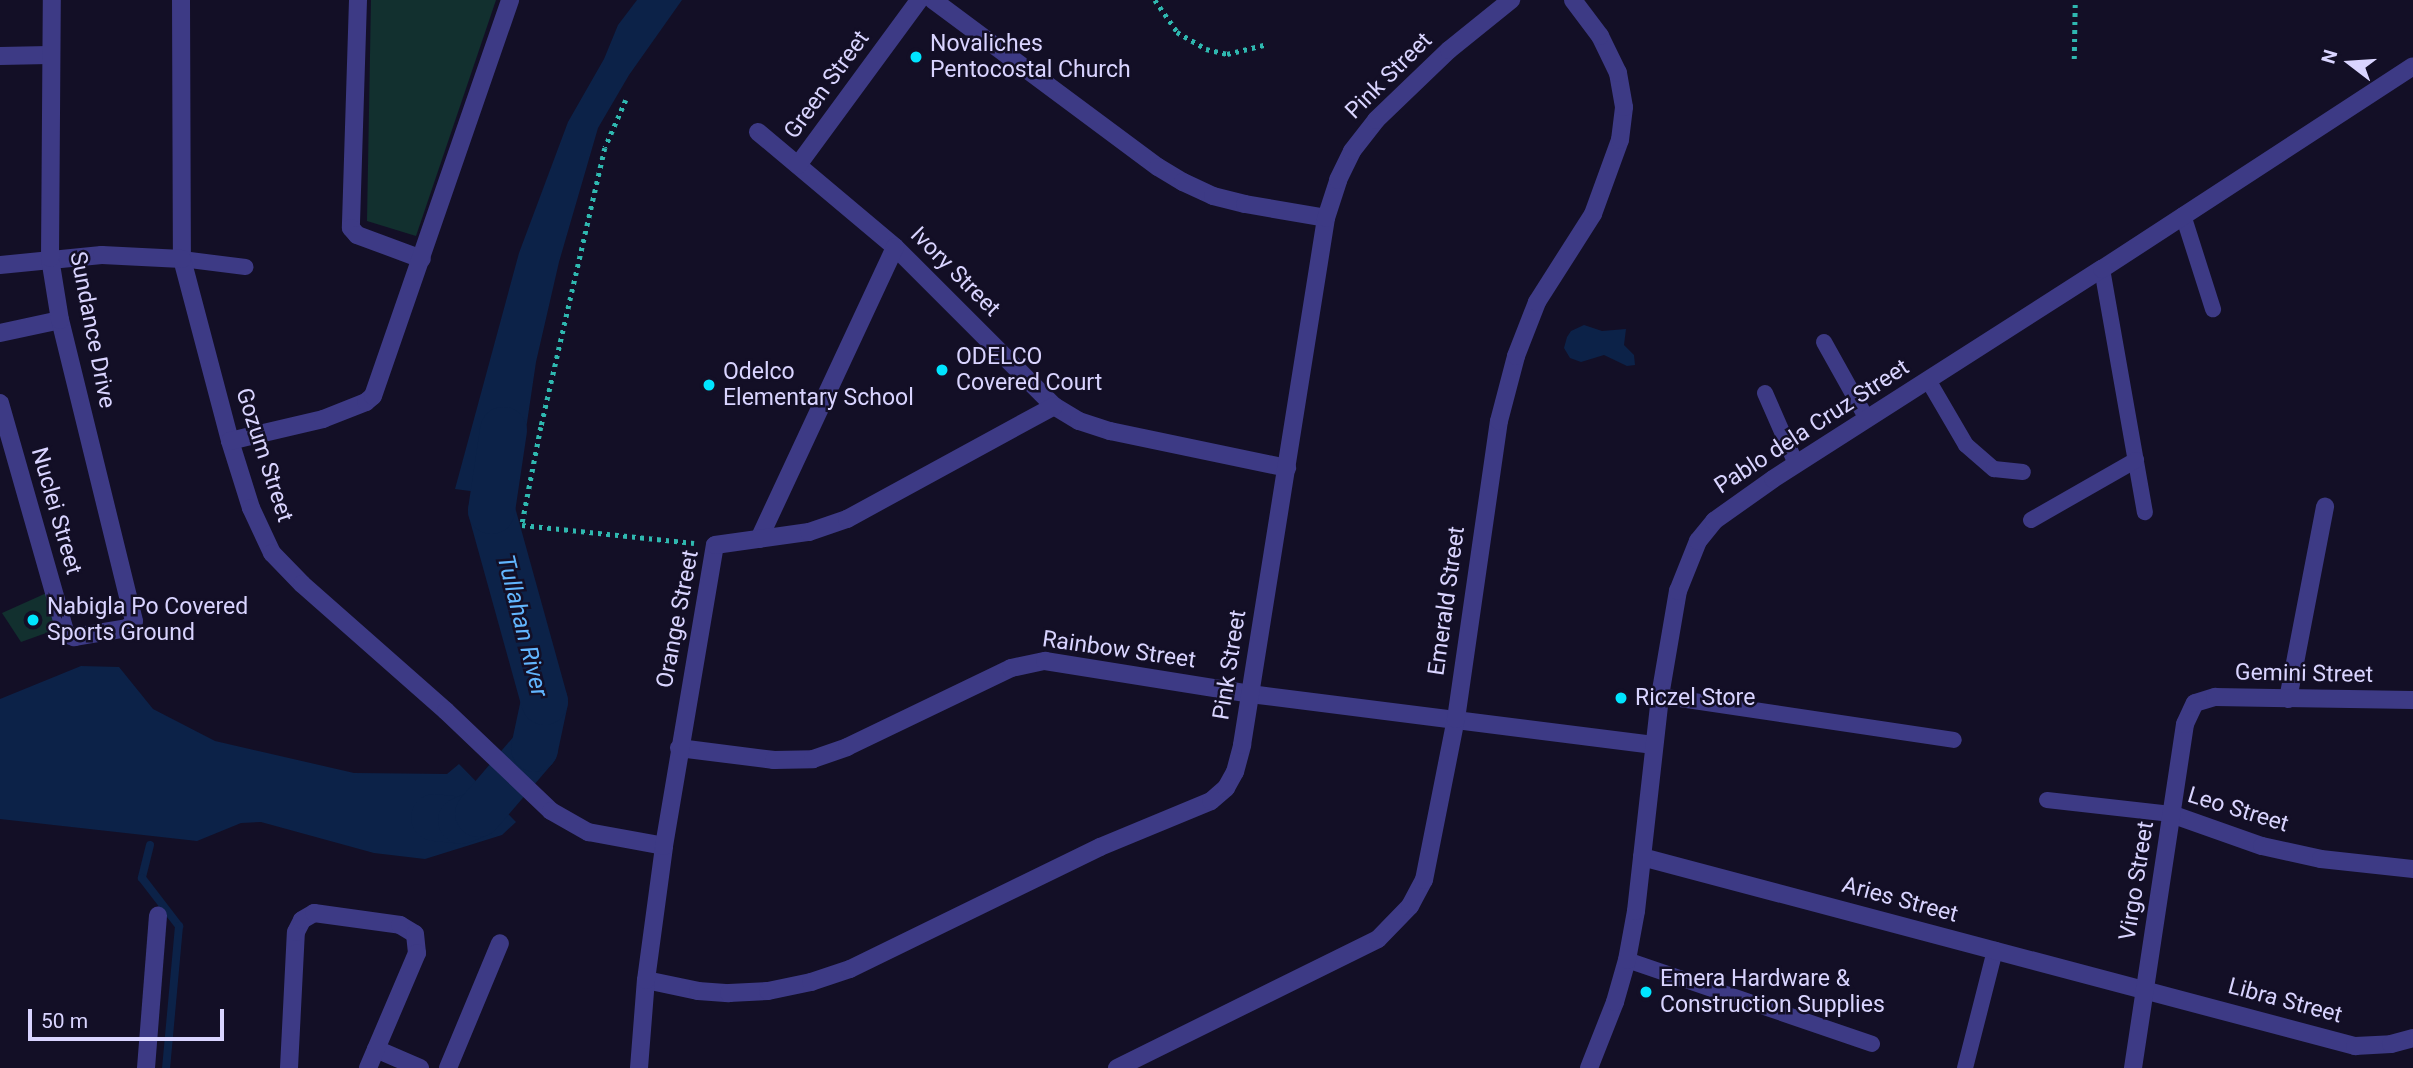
<!DOCTYPE html>
<html>
<head>
<meta charset="utf-8">
<style>
  body { margin:0 }
  #map { position:relative; width:2413px; height:1068px; overflow:hidden; background:#130f26; font-family:Roboto,sans-serif }
  div>[style] { position:absolute }
  .green>* { inset:0; background:#12302f }
  .water>* { inset:0; background:#0c2248 }
  .stream>* { height:8px; margin:-4px; padding:0 4px; transform-origin:4px; border-radius:4px; background:#0c2248 }
  .river>* { height:47px; margin:-23.5px; padding:0 23.5px; transform-origin:23.5px; border-radius:23.5px; background:#0c2248 }
  .path>* { height:4.5px; margin-top:-2.25px; transform-origin:0; background:repeating-linear-gradient(90deg,#2fb8b0 0 3.5px,transparent 0 8.5px) }
  .service>* { height:16px; margin:-8px; padding:0 8px; transform-origin:8px; border-radius:8px; background:#3d3a85 }
  .minor>* { height:18px; margin:-9px; padding:0 9px; transform-origin:9px; border-radius:9px; background:#3d3a85 }
  .tertiary>* { height:18px; margin:-9px; padding:0 9px; transform-origin:9px; border-radius:9px; background:#3d3a85 }
  .dots>* { width:19px; height:19px; translate:-50% -50%; box-sizing:border-box; border:4px solid #130f26; border-radius:50% }
  span { translate:-50% -50%; white-space:nowrap; text-align:center; line-height:1.15; -webkit-text-stroke:5px #130f26; paint-order:stroke }
  .poi-label { font-size:23px; color:#d9d4ff }
  .left { translate:0 -50%; text-align:left }
  .street-label { font-size:23px; color:#d9d4ff }
  .water-label { font-size:24px; color:#62b6ff; font-style:italic }
  .north { position:absolute; left:2315px; top:28px; width:70px; height:70px; -webkit-text-stroke:5px #130f26; paint-order:stroke; rotate:287deg; font-size:19px; font-weight:700; line-height:28px; text-align:center; color:#d9d4ff }
  .north::after { content:''; display:block; margin:auto; width:24px; height:32px; background:#d9d4ff; clip-path:polygon(50% 0,100% 100%,50% 72%,0 100%) }
  .scale { position:absolute; left:28px; top:1009px; width:196px; height:32px; box-sizing:border-box; border:4px solid #d9d4ff; border-top:0; padding-left:9px; font-size:21px; line-height:24px; white-space:nowrap; color:#d9d4ff; -webkit-text-stroke:5px #130f26; paint-order:stroke }
</style>
</head>
<body>
<div id="map">
  <div class="green">
    <div style="clip-path:polygon(371px 0,496px 0,416px 236px,367px 221px)"></div>
    <div style="clip-path:polygon(51px 591px,60px 628px,21px 642px,2px 613px)"></div>
  </div>
  <div class="water">
    <div style="clip-path:polygon(637px 0,682px 0,629px 75px,598px 128px,559px 262px,536px 362px,516px 497px,455px 489px,519px 253px,568px 122px,604px 59px,618px 25px)"></div>
    <div style="clip-path:polygon(1584px 325px,1602px 331px,1626px 329px,1624px 345px,1634px 355px,1635px 365px,1627px 366px,1604px 355px,1581px 362px,1570px 358px,1564px 348px,1567px 337px,1571px 331px)"></div>
    <div style="clip-path:polygon(81px 666px,119px 667px,153px 709px,215px 741px,354px 773px,447px 774px,459px 764px,516px 822px,502px 835px,425px 859px,374px 853px,261px 822px,241px 823px,197px 841px,0 819px,0 699px)"></div>
  </div>
  <div class="stream">
    <div style="left:150px;top:845px;width:34px;rotate:104deg"></div>
    <div style="left:142px;top:878px;width:61px;rotate:52.4deg"></div>
    <div style="left:179px;top:926px;width:143px;rotate:95.2deg"></div>
  </div>
  <div class="river">
    <div style="left:434px;top:817px;width:27px;rotate:6deg"></div>
    <div style="left:461px;top:820px;width:18px;rotate:-22deg"></div>
    <div style="left:478px;top:813px;width:86px;rotate:-49.3deg"></div>
    <div style="left:534px;top:748px;width:48px;rotate:-78deg"></div>
    <div style="left:544px;top:701px;width:198px;rotate:-105.5deg"></div>
    <div style="left:491px;top:510px;width:81px;rotate:-81.5deg"></div>
  </div>
  <div class="path">
    <div style="left:1155px;top:0;width:39px;rotate:55deg"></div>
    <div style="left:1177px;top:32px;width:34px;rotate:30deg"></div>
    <div style="left:1206px;top:49px;width:22px;rotate:13deg"></div>
    <div style="left:1227px;top:54px;width:42px;rotate:-13.7deg"></div>
    <div style="left:2074px;top:59px;width:59px;rotate:-89deg"></div>
    <div style="left:626px;top:100px;width:52px;rotate:113.6deg"></div>
    <div style="left:605px;top:148px;width:286px;rotate:102.9deg"></div>
    <div style="left:541px;top:427px;width:100px;rotate:101deg"></div>
    <div style="left:522px;top:525px;width:173px;rotate:6deg"></div>
  </div>
  <div class="service">
    <div style="left:2183px;top:215px;width:99px;rotate:72.3deg"></div>
    <div style="left:182px;top:259px;width:64px;rotate:7.2deg"></div>
    <div style="left:2102px;top:269px;width:247px;rotate:80deg"></div>
    <div style="left:1824px;top:342px;width:88px;rotate:60.8deg"></div>
    <div style="left:1928px;top:380px;width:75px;rotate:59.7deg"></div>
    <div style="left:1966px;top:445px;width:37px;rotate:41deg"></div>
    <div style="left:1994px;top:469px;width:29px;rotate:6deg"></div>
    <div style="left:1765px;top:393px;width:77px;rotate:66.4deg"></div>
    <div style="left:2031px;top:520px;width:121px;rotate:-29.7deg"></div>
    <div style="left:1660px;top:696px;width:297px;rotate:8.5deg"></div>
    <div style="left:2047px;top:800px;width:125px;rotate:6.4deg"></div>
    <div style="left:1627px;top:960px;width:259px;rotate:18.9deg"></div>
    <div style="left:1965px;top:1068px;width:122px;rotate:-75.7deg"></div>
  </div>
  <div class="minor">
    <div style="left:181px;top:0;width:259px;rotate:89.8deg"></div>
    <div style="left:182px;top:259px;width:188px;rotate:75.2deg"></div>
    <div style="left:230px;top:441px;width:70px;rotate:72.6deg"></div>
    <div style="left:251px;top:508px;width:50px;rotate:65deg"></div>
    <div style="left:272px;top:553px;width:43px;rotate:45.9deg"></div>
    <div style="left:302px;top:584px;width:192px;rotate:41.4deg"></div>
    <div style="left:446px;top:711px;width:145px;rotate:43.6deg"></div>
    <div style="left:551px;top:811px;width:43px;rotate:29.6deg"></div>
    <div style="left:588px;top:832px;width:77px;rotate:10.4deg"></div>
    <div style="left:358px;top:0;width:228px;rotate:91.8deg"></div>
    <div style="left:351px;top:228px;width:9px;rotate:49deg"></div>
    <div style="left:357px;top:235px;width:69px;rotate:20.3deg"></div>
    <div style="left:933px;top:0;width:280px;rotate:36.6deg"></div>
    <div style="left:1158px;top:167px;width:29px;rotate:31deg"></div>
    <div style="left:1183px;top:182px;width:33px;rotate:25deg"></div>
    <div style="left:1213px;top:196px;width:33px;rotate:14deg"></div>
    <div style="left:1245px;top:204px;width:82px;rotate:9.8deg"></div>
    <div style="left:0;top:56px;width:49px;rotate:-1.2deg"></div>
    <div style="left:758px;top:132px;width:179px;rotate:40deg"></div>
    <div style="left:895px;top:247px;width:225px;rotate:45deg"></div>
    <div style="left:1054px;top:406px;width:29px;rotate:31deg"></div>
    <div style="left:1079px;top:421px;width:33px;rotate:18deg"></div>
    <div style="left:1110px;top:431px;width:181px;rotate:11.8deg"></div>
    <div style="left:798px;top:165px;width:205px;rotate:-53.7deg"></div>
    <div style="left:0;top:265px;width:102px;rotate:-5.6deg"></div>
    <div style="left:102px;top:255px;width:80px;rotate:2.9deg"></div>
    <div style="left:0;top:333px;width:61px;rotate:-12.2deg"></div>
    <div style="left:0;top:403px;width:240px;rotate:74.1deg"></div>
    <div style="left:66px;top:634px;width:9px;rotate:21deg"></div>
    <div style="left:74px;top:637px;width:55px;rotate:-9.5deg"></div>
    <div style="left:128px;top:628px;width:9px;rotate:-49deg"></div>
    <div style="left:134px;top:621px;width:310px;rotate:-103.8deg"></div>
    <div style="left:60px;top:320px;width:63px;rotate:-99.2deg"></div>
    <div style="left:50px;top:258px;width:258px;rotate:-89.6deg"></div>
    <div style="left:230px;top:441px;width:96px;rotate:-13.3deg"></div>
    <div style="left:323px;top:419px;width:46px;rotate:-21.6deg"></div>
    <div style="left:366px;top:402px;width:9px;rotate:-41deg"></div>
    <div style="left:373px;top:396px;width:419px;rotate:-70.9deg"></div>
    <div style="left:759px;top:539px;width:322px;rotate:-65deg"></div>
    <div style="left:2288px;top:699px;width:196px;rotate:-79.1deg"></div>
    <div style="left:679px;top:748px;width:96px;rotate:7.2deg"></div>
    <div style="left:774px;top:760px;width:39px;rotate:-1deg"></div>
    <div style="left:813px;top:759px;width:36px;rotate:-19deg"></div>
    <div style="left:847px;top:747px;width:182px;rotate:-25.7deg"></div>
    <div style="left:1011px;top:668px;width:35px;rotate:-12deg"></div>
    <div style="left:1045px;top:661px;width:208px;rotate:9.1deg"></div>
    <div style="left:1250px;top:694px;width:407px;rotate:7.2deg"></div>
    <div style="left:2171px;top:814px;width:96px;rotate:19.4deg"></div>
    <div style="left:2262px;top:846px;width:60px;rotate:12.4deg"></div>
    <div style="left:2321px;top:859px;width:93px;rotate:6.2deg"></div>
    <div style="left:1642px;top:857px;width:738px;rotate:14.85deg"></div>
    <div style="left:2355px;top:1046px;width:36px;rotate:-3deg"></div>
    <div style="left:2391px;top:1044px;width:23px;rotate:-15deg"></div>
    <div style="left:646px;top:980px;width:53px;rotate:11.9deg"></div>
    <div style="left:698px;top:991px;width:31px;rotate:4deg"></div>
    <div style="left:729px;top:993px;width:39px;rotate:-3deg"></div>
    <div style="left:768px;top:991px;width:44px;rotate:-11.8deg"></div>
    <div style="left:811px;top:982px;width:41px;rotate:-18.4deg"></div>
    <div style="left:850px;top:969px;width:278px;rotate:-26deg"></div>
    <div style="left:1100px;top:847px;width:120px;rotate:-22.5deg"></div>
    <div style="left:1211px;top:801px;width:20px;rotate:-41deg"></div>
    <div style="left:1226px;top:788px;width:18px;rotate:-61deg"></div>
    <div style="left:1235px;top:772px;width:28px;rotate:-75deg"></div>
    <div style="left:1242px;top:745px;width:534px;rotate:-80.94deg"></div>
    <div style="left:1326px;top:218px;width:40px;rotate:-72deg"></div>
    <div style="left:1338px;top:180px;width:32px;rotate:-64deg"></div>
    <div style="left:1352px;top:151px;width:39px;rotate:-52deg"></div>
    <div style="left:1376px;top:120px;width:101px;rotate:-43.8deg"></div>
    <div style="left:1449px;top:50px;width:80px;rotate:-38.9deg"></div>
    <div style="left:376px;top:1049px;width:48px;rotate:23.4deg"></div>
    <div style="left:146px;top:1068px;width:153px;rotate:-85.5deg"></div>
    <div style="left:289px;top:1068px;width:136px;rotate:-87.1deg"></div>
    <div style="left:296px;top:932px;width:13px;rotate:-63deg"></div>
    <div style="left:302px;top:920px;width:14px;rotate:-30deg"></div>
    <div style="left:314px;top:913px;width:87px;rotate:7.9deg"></div>
    <div style="left:400px;top:925px;width:17px;rotate:31deg"></div>
    <div style="left:415px;top:934px;width:19px;rotate:84deg"></div>
    <div style="left:417px;top:953px;width:125px;rotate:113.1deg"></div>
    <div style="left:448px;top:1068px;width:135px;rotate:-67.4deg"></div>
    <div style="left:639px;top:1068px;width:88px;rotate:-85.5deg"></div>
    <div style="left:646px;top:980px;width:135px;rotate:-82.3deg"></div>
    <div style="left:664px;top:846px;width:305px;rotate:-80.4deg"></div>
    <div style="left:715px;top:545px;width:95px;rotate:-7.9deg"></div>
    <div style="left:809px;top:532px;width:40px;rotate:-18.9deg"></div>
    <div style="left:847px;top:519px;width:236px;rotate:-28.6deg"></div>
    <div style="left:1117px;top:1068px;width:291px;rotate:-26.3deg"></div>
    <div style="left:1378px;top:939px;width:46px;rotate:-45.9deg"></div>
    <div style="left:1410px;top:906px;width:30px;rotate:-62deg"></div>
    <div style="left:1424px;top:880px;width:164px;rotate:-78.8deg"></div>
    <div style="left:1456px;top:719px;width:301px;rotate:-81.8deg"></div>
    <div style="left:1499px;top:421px;width:67px;rotate:-75.3deg"></div>
    <div style="left:1516px;top:356px;width:58px;rotate:-68.7deg"></div>
    <div style="left:1537px;top:302px;width:104px;rotate:-57.5deg"></div>
    <div style="left:1593px;top:214px;width:79px;rotate:-70deg"></div>
    <div style="left:1620px;top:140px;width:33px;rotate:-83deg"></div>
    <div style="left:1624px;top:107px;width:35px;rotate:-100deg"></div>
    <div style="left:1618px;top:73px;width:41px;rotate:-115.9deg"></div>
    <div style="left:1600px;top:36px;width:45px;rotate:-126.9deg"></div>
    <div style="left:2133px;top:1068px;width:348px;rotate:-81.4deg"></div>
    <div style="left:2185px;top:724px;width:23px;rotate:-65deg"></div>
    <div style="left:2195px;top:703px;width:21px;rotate:-17deg"></div>
    <div style="left:2215px;top:697px;width:198px;rotate:0.9deg"></div>
  </div>
  <div class="tertiary">
    <div style="left:1589px;top:1068px;width:71px;rotate:-68.5deg"></div>
    <div style="left:1615px;top:1002px;width:44px;rotate:-74.1deg"></div>
    <div style="left:1627px;top:960px;width:50px;rotate:-79.6deg"></div>
    <div style="left:1636px;top:911px;width:216px;rotate:-83.6deg"></div>
    <div style="left:1660px;top:696px;width:107px;rotate:-80.3deg"></div>
    <div style="left:1678px;top:591px;width:54px;rotate:-68.2deg"></div>
    <div style="left:1698px;top:541px;width:26px;rotate:-51deg"></div>
    <div style="left:1714px;top:521px;width:72px;rotate:-35.4deg"></div>
    <div style="left:1773px;top:479px;width:390px;rotate:-32.6deg"></div>
    <div style="left:2102px;top:269px;width:371px;rotate:-33.1deg"></div>
  </div>
  <div class="dots">
    <div style="left:916px;top:57px;background:#00e5ff"></div>
    <div style="left:942px;top:370px;background:#00e5ff"></div>
    <div style="left:709px;top:385px;background:#00e5ff"></div>
    <div style="left:33px;top:620px;background:#00e5ff"></div>
    <div style="left:1621px;top:698px;background:#00e5ff"></div>
    <div style="left:1646px;top:992px;background:#00e5ff"></div>
  </div>
  <div class="poi-label">
    <span class="left" style="left:930px;top:57px">Novaliches<br>Pentocostal Church</span>
    <span class="left" style="left:956px;top:370px">ODELCO<br>Covered Court</span>
    <span class="left" style="left:723px;top:385px">Odelco<br>Elementary School</span>
    <span class="left" style="left:47px;top:620px">Nabigla Po Covered<br>Sports Ground</span>
    <span class="left" style="left:1635px;top:698px">Riczel Store</span>
    <span class="left" style="left:1660px;top:992px">Emera Hardware &amp;<br>Construction Supplies</span>
  </div>
  <div class="street-label">
    <span style="left:1389px;top:76px;rotate:-45deg">Pink Street</span>
    <span style="left:827px;top:85px;rotate:-54deg">Green Street</span>
    <span style="left:955px;top:272px;rotate:45deg">Ivory Street</span>
    <span style="left:92px;top:330px;rotate:79deg">Sundance Drive</span>
    <span style="left:1812px;top:427px;rotate:-33deg">Pablo dela Cruz Street</span>
    <span style="left:264px;top:455px;rotate:72deg">Gozum Street</span>
    <span style="left:56px;top:511px;rotate:74deg">Nuclei Street</span>
    <span style="left:1447px;top:601px;rotate:-82deg">Emerald Street</span>
    <span style="left:678px;top:619px;rotate:-79deg">Orange Street</span>
    <span style="left:1119px;top:650px;rotate:8deg">Rainbow Street</span>
    <span style="left:1230px;top:665px;rotate:-81deg">Pink Street</span>
    <span style="left:2304px;top:674px;rotate:1deg">Gemini Street</span>
    <span style="left:2238px;top:810px;rotate:17deg">Leo Street</span>
    <span style="left:2137px;top:881px;rotate:-81deg">Virgo Street</span>
    <span style="left:1900px;top:900px;rotate:15deg">Aries Street</span>
    <span style="left:2285px;top:1001px;rotate:15deg">Libra Street</span>
  </div>
  <div class="water-label">
    <span style="left:522px;top:626px;rotate:76deg">Tullahan River</span>
  </div>
  <div class="north">N</div>
  <div class="scale">50 m</div>
</div>
</body>
</html>
